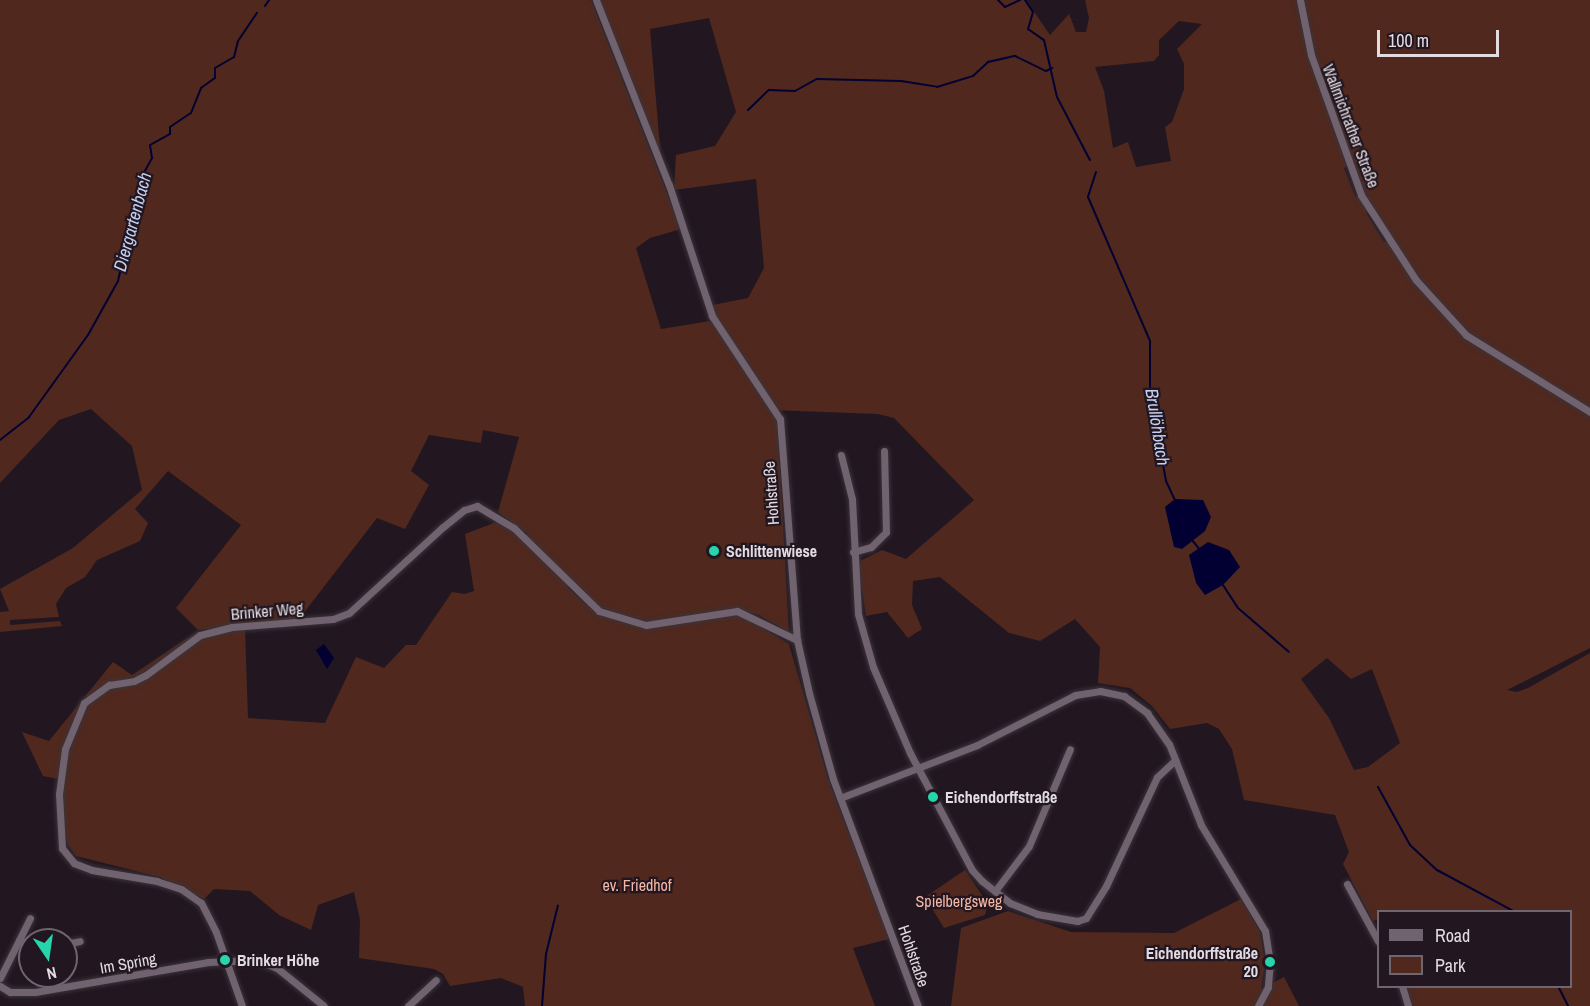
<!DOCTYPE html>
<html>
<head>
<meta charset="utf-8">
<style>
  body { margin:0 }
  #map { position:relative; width:1590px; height:1006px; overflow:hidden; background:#221720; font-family:"Archivo Narrow",sans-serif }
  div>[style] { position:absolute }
  .green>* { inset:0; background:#51281d }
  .water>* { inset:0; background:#020032 }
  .stream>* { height:2px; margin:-1px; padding:0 1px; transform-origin:1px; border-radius:1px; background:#020032 }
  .roads { filter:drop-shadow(0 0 2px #3b333a) drop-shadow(0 0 2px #3b333a) }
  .street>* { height:7px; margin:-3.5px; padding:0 3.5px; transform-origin:3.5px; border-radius:3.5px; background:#70626e }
  .dots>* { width:16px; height:16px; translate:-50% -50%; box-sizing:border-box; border:3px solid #221720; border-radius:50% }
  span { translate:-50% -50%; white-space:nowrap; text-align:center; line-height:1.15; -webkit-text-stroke:4.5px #221720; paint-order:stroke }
  .street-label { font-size:16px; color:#e3dbe2 }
  .poi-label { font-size:16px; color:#e3dbe2; font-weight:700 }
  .left { translate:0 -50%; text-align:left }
  .right { translate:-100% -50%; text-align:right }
  .park-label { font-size:16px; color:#f4b6a5 }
  .water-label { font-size:18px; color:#c2d0f3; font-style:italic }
  .legend { position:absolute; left:1377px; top:910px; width:195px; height:78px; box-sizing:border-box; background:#221720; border:2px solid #6f656e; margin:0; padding:8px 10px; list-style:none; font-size:18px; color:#e3dbe2 }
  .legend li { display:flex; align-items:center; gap:12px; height:30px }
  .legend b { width:30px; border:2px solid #6f656e }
  .north { position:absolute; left:18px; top:928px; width:60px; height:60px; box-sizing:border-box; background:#221720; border:2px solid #6f656e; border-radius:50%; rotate:167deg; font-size:16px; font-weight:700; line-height:24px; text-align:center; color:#e3dbe2 }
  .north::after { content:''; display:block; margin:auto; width:21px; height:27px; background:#27d5ad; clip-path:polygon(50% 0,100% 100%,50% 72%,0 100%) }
  .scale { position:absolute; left:1377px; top:30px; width:122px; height:27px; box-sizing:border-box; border:3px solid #e3dbe2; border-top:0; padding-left:8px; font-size:18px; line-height:21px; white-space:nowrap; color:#e3dbe2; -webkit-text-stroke:4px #221720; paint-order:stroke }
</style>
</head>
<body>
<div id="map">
  <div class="green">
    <div style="clip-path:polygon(evenodd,0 0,591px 0,681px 229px,650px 238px,636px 248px,661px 329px,716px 320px,713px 305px,748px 298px,764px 268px,756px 179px,674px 190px,676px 155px,715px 146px,736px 112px,709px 18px,650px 29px,661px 159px,599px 0,1026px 0,1050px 35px,1069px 14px,1076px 32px,1086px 32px,1089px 18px,1085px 0,1590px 0,1590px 648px,1507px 690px,1517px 692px,1528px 688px,1590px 653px,1590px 1006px,1413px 1006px,1407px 987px,1570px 986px,1570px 912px,1378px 912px,1378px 919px,1373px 921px,1343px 864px,1349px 852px,1335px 815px,1244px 800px,1232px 749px,1219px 729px,1207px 723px,1170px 729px,1152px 706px,1130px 688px,1098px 683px,1100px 647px,1075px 619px,1040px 641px,1009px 633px,940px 577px,913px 581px,912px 605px,922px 629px,908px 638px,887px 612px,866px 616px,858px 562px,882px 550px,906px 559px,974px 500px,894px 418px,878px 414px,772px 410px,777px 420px,789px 632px,759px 615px,738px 609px,648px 622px,601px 610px,576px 585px,567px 587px,597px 614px,645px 627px,737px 613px,789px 644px,828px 779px,889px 939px,853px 948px,875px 1006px,525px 1006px,523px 987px,501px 978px,450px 986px,443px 974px,434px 969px,359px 958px,360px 920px,354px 892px,318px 905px,311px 930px,279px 915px,250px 891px,214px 889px,204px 899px,160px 877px,76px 856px,68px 845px,63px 822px,63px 780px,43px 776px,22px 732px,49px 741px,113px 662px,132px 675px,198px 631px,208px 637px,245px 629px,248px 718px,325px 723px,356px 657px,384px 668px,406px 645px,416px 645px,452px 592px,465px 594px,474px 591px,465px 534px,499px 521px,517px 536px,528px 534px,498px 512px,519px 437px,483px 430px,481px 443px,429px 435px,411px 471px,429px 485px,405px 529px,377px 518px,299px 619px,198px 630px,176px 608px,241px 525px,168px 471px,135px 509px,148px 523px,140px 541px,97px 560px,85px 577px,66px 588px,56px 604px,59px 617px,10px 620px,10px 625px,60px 621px,62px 626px,0 632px,0 612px,9px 611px,0 589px,73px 548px,142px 490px,132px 446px,91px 409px,59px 420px,0 483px,0 0,1179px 21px,1202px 24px,1177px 49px,1184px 64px,1184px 89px,1172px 122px,1165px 127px,1171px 161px,1136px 167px,1128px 142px,1113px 148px,1104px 91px,1095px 67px,1154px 61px,1159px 55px,1159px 40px,1179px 21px,0 0,1354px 162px,1360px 182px,1368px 198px,1355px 196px,1344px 168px,1354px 162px,0 0,1373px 207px,1394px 240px,1384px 242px,1366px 213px,1373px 207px,0 0,1327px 658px,1351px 679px,1372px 669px,1400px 743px,1368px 767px,1354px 770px,1329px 718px,1301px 679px,1327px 658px)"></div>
    <div style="clip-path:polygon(965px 870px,988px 904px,985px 915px,944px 928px,925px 897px)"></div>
    <div style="clip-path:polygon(1241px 899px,1260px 932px,1265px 964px,1261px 989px,1284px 977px,1299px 1006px,951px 1006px,961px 928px,1008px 911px,1071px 932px,1174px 933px)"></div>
  </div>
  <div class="water">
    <div style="clip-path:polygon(1175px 499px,1203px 500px,1211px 517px,1205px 531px,1182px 549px,1174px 547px,1165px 507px)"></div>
    <div style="clip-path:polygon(1208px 542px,1229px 550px,1240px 567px,1223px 585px,1205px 595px,1196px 583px,1189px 555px)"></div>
    <div style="clip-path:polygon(324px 644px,334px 658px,327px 669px,316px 650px)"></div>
  </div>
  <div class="stream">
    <div style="left:998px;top:0;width:10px;rotate:45deg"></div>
    <div style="left:1005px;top:7px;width:17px;rotate:-25deg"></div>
    <div style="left:1025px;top:0;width:14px;rotate:56deg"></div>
    <div style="left:1033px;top:12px;width:18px;rotate:106deg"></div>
    <div style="left:1028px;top:29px;width:19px;rotate:35deg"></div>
    <div style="left:1044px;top:40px;width:58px;rotate:77.2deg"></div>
    <div style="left:1057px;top:97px;width:71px;rotate:62.4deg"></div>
    <div style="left:265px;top:6px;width:7px;rotate:-56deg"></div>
    <div style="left:748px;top:110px;width:29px;rotate:-44deg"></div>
    <div style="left:769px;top:90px;width:26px;rotate:2deg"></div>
    <div style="left:795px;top:91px;width:25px;rotate:-29deg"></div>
    <div style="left:817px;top:79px;width:84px;rotate:1.4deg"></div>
    <div style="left:901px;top:81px;width:36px;rotate:9deg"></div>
    <div style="left:937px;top:87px;width:38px;rotate:-17deg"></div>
    <div style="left:973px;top:76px;width:21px;rotate:-43deg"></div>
    <div style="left:988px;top:62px;width:28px;rotate:-13deg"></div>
    <div style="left:1015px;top:56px;width:34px;rotate:26deg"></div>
    <div style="left:1046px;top:71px;width:7px;rotate:-27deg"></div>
    <div style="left:1096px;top:172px;width:26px;rotate:108deg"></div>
    <div style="left:1088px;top:197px;width:157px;rotate:66.7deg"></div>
    <div style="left:1150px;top:341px;width:51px;rotate:90deg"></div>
    <div style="left:1150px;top:392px;width:90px;rotate:79.8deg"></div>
    <div style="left:1166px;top:481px;width:23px;rotate:65deg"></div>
    <div style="left:0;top:440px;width:37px;rotate:-38deg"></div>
    <div style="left:29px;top:417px;width:101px;rotate:-54.3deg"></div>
    <div style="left:88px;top:335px;width:62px;rotate:-60.9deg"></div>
    <div style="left:118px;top:281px;width:106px;rotate:-77.4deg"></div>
    <div style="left:141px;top:178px;width:23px;rotate:-61deg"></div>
    <div style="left:152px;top:158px;width:13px;rotate:-99deg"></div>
    <div style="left:150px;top:145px;width:23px;rotate:-29deg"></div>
    <div style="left:170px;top:134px;width:7px;rotate:-90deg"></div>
    <div style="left:170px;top:127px;width:25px;rotate:-34deg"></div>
    <div style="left:191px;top:113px;width:27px;rotate:-68deg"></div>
    <div style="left:201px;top:88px;width:17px;rotate:-36deg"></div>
    <div style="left:215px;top:78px;width:10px;rotate:-90deg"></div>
    <div style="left:215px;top:68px;width:22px;rotate:-30deg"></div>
    <div style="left:234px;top:57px;width:16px;rotate:-76deg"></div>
    <div style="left:238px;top:41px;width:34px;rotate:-56deg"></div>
    <div style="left:1192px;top:540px;width:13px;rotate:51deg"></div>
    <div style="left:1223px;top:585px;width:27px;rotate:57deg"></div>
    <div style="left:1238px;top:608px;width:67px;rotate:40.8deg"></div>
    <div style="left:1378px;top:787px;width:66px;rotate:61.1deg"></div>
    <div style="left:1410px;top:845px;width:37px;rotate:43deg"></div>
    <div style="left:1437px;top:870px;width:89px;rotate:28.3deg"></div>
    <div style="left:1558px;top:986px;width:22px;rotate:63deg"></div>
    <div style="left:542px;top:1006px;width:52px;rotate:-85.6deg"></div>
    <div style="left:546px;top:954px;width:50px;rotate:-76.2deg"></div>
  </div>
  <div class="roads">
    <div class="street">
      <div style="left:596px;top:0;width:199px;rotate:68.5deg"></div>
      <div style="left:669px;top:185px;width:138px;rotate:71.8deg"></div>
      <div style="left:712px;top:316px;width:123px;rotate:56.6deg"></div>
      <div style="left:780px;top:419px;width:222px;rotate:85.6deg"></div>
      <div style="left:797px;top:640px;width:54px;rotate:77.2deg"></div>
      <div style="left:809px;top:693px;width:89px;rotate:74.4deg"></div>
      <div style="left:833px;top:779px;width:242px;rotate:69.5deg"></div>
      <div style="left:1300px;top:0;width:56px;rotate:78.7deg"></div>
      <div style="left:1311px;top:55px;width:149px;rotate:70.3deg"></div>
      <div style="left:1361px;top:195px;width:101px;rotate:57.1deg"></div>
      <div style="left:1416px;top:280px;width:74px;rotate:47.7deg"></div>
      <div style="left:1466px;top:335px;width:146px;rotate:31.8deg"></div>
      <div style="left:841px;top:455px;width:45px;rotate:76deg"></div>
      <div style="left:852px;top:499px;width:115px;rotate:87deg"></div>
      <div style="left:858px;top:614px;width:55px;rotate:74.2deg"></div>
      <div style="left:873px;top:667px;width:94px;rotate:66.7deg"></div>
      <div style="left:910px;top:753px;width:132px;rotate:62.1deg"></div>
      <div style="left:972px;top:870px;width:15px;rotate:48deg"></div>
      <div style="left:982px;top:881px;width:36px;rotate:38deg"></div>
      <div style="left:1010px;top:903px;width:29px;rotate:22deg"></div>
      <div style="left:1037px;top:914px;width:41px;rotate:9.9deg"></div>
      <div style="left:1077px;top:921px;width:9px;rotate:-18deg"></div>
      <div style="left:1086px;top:918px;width:38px;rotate:-58deg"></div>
      <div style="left:1106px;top:886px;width:120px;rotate:-64.9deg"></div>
      <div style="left:1157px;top:777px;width:25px;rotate:-43deg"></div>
      <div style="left:853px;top:552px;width:19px;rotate:-16deg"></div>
      <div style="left:871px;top:547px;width:21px;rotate:-45deg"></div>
      <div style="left:886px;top:532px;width:81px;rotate:-91.4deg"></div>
      <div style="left:840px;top:798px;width:147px;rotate:-21.1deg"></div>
      <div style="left:977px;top:745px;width:110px;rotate:-27deg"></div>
      <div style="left:1075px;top:695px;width:25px;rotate:-9deg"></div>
      <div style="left:1100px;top:691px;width:25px;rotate:12deg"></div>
      <div style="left:1124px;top:696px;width:29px;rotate:36deg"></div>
      <div style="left:1147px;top:713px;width:38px;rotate:55deg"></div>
      <div style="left:1169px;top:744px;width:87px;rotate:68.4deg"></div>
      <div style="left:1201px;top:825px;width:124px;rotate:58.9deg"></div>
      <div style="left:1265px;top:931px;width:31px;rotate:81deg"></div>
      <div style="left:1270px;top:962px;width:25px;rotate:95deg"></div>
      <div style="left:1268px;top:987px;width:21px;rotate:118deg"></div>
      <div style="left:1347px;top:884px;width:65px;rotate:61.5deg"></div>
      <div style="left:995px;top:891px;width:56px;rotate:-52.9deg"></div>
      <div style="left:1029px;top:846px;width:105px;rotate:-67.1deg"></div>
      <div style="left:19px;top:940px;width:12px;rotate:20deg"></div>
      <div style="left:66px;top:944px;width:14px;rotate:-12deg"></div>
      <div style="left:0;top:978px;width:67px;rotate:-63.4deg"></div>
      <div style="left:0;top:986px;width:12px;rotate:31deg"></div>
      <div style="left:10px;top:992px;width:25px"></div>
      <div style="left:35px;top:992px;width:176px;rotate:-9.8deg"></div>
      <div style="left:208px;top:962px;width:49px;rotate:-2.3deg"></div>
      <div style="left:257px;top:960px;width:22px;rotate:22deg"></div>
      <div style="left:277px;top:968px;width:60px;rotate:39deg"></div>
      <div style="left:1402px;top:986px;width:21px;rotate:73deg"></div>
      <div style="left:242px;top:1006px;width:78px;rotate:-109.4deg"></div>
      <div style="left:216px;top:932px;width:33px;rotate:-117deg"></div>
      <div style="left:201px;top:903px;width:24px;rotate:-145deg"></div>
      <div style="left:181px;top:889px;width:25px;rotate:-162deg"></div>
      <div style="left:157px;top:881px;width:66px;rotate:-170.4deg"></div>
      <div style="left:92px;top:870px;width:19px;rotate:-159deg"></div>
      <div style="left:74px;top:863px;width:19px;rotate:-129deg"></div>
      <div style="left:62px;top:848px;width:54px;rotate:-93.2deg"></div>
      <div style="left:59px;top:794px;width:45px;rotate:-82.4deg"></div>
      <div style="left:65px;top:749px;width:50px;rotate:-67.6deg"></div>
      <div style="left:84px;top:703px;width:31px;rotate:-36deg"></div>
      <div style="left:109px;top:685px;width:25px;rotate:-9deg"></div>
      <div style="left:134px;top:681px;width:13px;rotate:-27deg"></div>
      <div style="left:146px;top:675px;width:67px;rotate:-36.5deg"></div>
      <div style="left:200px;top:635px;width:33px;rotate:-14deg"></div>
      <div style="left:232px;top:627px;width:101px;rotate:-4.5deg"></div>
      <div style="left:333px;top:619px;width:17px;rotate:-21deg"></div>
      <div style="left:349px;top:613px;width:127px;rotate:-42.5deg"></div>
      <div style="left:443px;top:527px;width:27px;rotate:-39deg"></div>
      <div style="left:464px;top:510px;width:14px;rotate:-17deg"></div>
      <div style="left:477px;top:506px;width:43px;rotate:30.7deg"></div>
      <div style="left:514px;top:528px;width:119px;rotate:44.3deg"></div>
      <div style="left:599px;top:611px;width:49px;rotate:16.6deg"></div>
      <div style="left:646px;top:625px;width:92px;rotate:-8.7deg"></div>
      <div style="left:737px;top:611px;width:67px;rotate:25.8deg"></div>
      <div style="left:408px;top:1006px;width:38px;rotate:-43deg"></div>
    </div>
  </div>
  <div class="dots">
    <div style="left:714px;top:551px;background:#27d5ad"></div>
    <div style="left:933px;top:797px;background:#27d5ad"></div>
    <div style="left:225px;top:960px;background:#27d5ad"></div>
    <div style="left:1270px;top:962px;background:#27d5ad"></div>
  </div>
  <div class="street-label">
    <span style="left:1351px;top:126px;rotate:69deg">Wallmichrather Straße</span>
    <span style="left:771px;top:493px;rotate:-94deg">Hohlstraße</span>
    <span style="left:267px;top:611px;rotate:-5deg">Brinker Weg</span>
    <span style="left:914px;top:956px;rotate:71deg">Hohlstraße</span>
    <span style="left:128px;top:963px;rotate:-10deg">Im Spring</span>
  </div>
  <div class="poi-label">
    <span class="left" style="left:726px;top:551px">Schlittenwiese</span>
    <span class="left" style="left:945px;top:797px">Eichendorffstraße</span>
    <span class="right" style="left:1258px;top:962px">Eichendorffstraße<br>20</span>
    <span class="left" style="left:237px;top:960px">Brinker Höhe</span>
  </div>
  <div class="park-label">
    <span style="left:637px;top:885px">ev. Friedhof</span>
    <span style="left:959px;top:901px">Spielbergsweg</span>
  </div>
  <div class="water-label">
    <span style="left:133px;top:222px;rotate:-75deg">Diergartenbach</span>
    <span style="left:1157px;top:427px;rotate:81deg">Brullöhbach</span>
  </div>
  <ul class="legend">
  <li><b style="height:8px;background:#70626e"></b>Road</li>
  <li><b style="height:16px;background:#51281d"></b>Park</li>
  </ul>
  <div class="north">N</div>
  <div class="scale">100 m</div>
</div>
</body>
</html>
